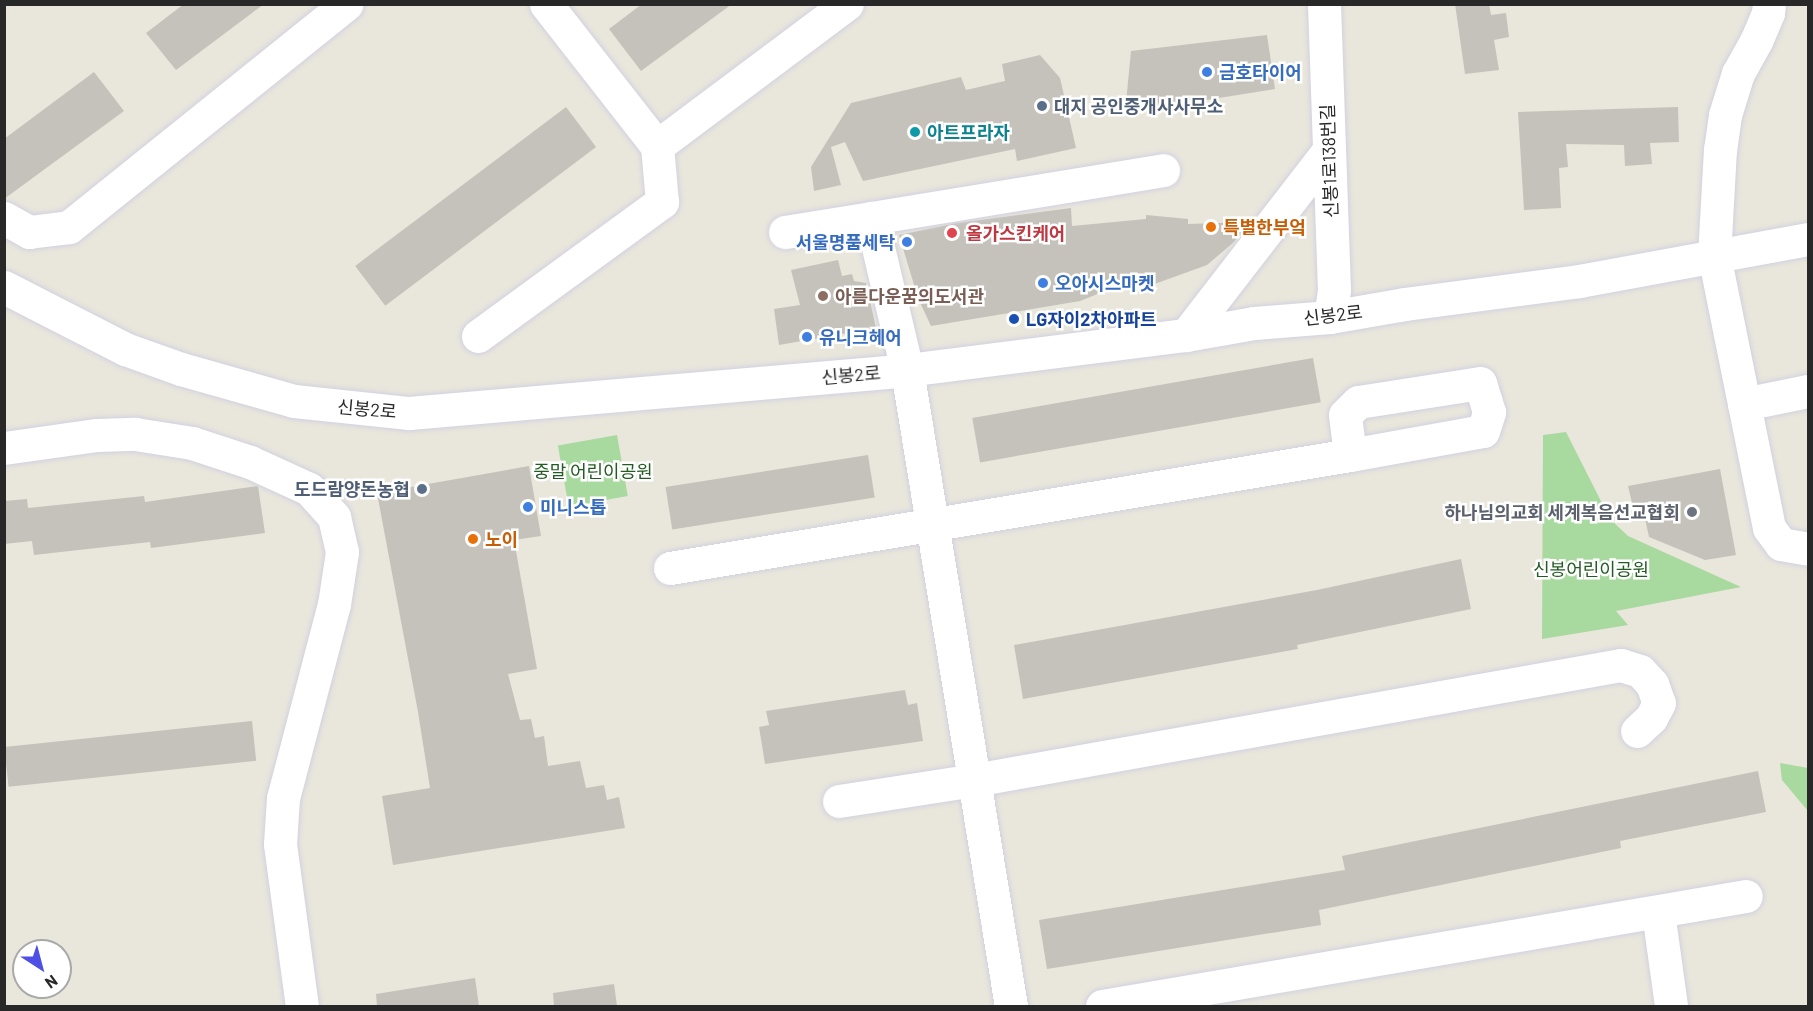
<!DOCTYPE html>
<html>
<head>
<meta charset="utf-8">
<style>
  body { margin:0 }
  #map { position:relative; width:1813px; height:1011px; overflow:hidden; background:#e9e6dc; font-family:Barlow,"Noto Sans KR",sans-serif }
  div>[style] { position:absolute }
  .green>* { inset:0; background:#a8d99e; transform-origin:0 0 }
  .building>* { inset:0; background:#c5c2bb; transform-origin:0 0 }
  .roads { filter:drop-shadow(0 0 2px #d1d1e0) drop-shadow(0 0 2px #d1d1e0) }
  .minor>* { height:33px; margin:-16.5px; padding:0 16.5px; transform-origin:16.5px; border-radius:16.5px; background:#fff }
  .dots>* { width:16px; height:16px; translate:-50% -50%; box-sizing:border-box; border:3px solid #fff; border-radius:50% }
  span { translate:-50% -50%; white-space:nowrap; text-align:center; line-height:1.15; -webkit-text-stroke:5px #fff; paint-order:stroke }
  .shop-label { font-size:18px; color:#366cbe; font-weight:700 }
  .left { translate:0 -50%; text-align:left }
  .right { translate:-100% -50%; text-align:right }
  .service-label { font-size:18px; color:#4e5e75; font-weight:700 }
  .culture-label { font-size:18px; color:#0d838f; font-weight:700 }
  .street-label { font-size:18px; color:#282828 }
  .food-label { font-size:18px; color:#c56008; font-weight:700 }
  .health-label { font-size:18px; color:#be3a42; font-weight:700 }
  .education-label { font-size:18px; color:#785e54; font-weight:700 }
  .transit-label { font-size:18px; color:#164399; font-weight:700 }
  .park-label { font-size:18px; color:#235c22 }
  .worship-label { font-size:18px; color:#5b616d; font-weight:700 }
  .frame { position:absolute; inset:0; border:6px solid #282828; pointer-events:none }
  .north { position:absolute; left:12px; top:939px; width:60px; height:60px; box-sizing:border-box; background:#fff; border:2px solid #a9a9a9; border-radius:50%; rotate:144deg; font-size:16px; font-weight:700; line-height:24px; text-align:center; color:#282828 }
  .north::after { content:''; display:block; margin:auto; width:21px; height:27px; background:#4e4fe4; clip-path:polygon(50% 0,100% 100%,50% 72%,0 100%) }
</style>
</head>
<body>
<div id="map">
  <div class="green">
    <div style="clip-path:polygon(1566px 432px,1610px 519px,1628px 536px,1741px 587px,1616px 611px,1628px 625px,1542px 639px,1543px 435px)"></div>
    <div style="left:617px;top:435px;width:62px;height:60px;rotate:80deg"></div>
    <div style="clip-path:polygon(1780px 763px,1808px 768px,1808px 811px,1782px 780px)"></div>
  </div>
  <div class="building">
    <div style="clip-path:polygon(184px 4px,264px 4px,176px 70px,146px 33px)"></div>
    <div style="clip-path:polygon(642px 4px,732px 4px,641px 71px,609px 29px)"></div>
    <div style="clip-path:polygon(1455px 4px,1489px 4px,1491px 15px,1506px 13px,1509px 37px,1494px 40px,1499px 70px,1465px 74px)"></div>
    <div style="clip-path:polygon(1267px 35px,1275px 89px,1125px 113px,1131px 51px)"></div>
    <div style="clip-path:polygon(1040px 55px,1060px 78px,1076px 148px,1017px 161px,1015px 149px,863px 181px,845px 142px,831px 147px,841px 185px,814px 191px,811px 167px,851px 103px,961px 77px,966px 90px,1005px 81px,1002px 64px)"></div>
    <div style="clip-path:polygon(94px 72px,124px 111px,4px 199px,4px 139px)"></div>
    <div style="left:566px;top:107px;width:50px;height:264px;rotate:53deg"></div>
    <div style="clip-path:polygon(1678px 107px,1679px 142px,1650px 143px,1652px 164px,1625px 166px,1624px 145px,1566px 144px,1568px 167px,1559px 168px,1561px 208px,1524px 210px,1518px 112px)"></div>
    <div style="clip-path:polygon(1071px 208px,1072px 226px,1146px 219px,1146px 215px,1188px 219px,1188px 224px,1249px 222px,1234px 242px,1207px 265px,1149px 286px,1148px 274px,1080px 301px,931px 326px,918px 298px,899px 235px,957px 223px)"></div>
    <div style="clip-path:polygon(838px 260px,842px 276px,852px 274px,854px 281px,866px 283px,876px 328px,779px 345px,774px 309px,800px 305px,791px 270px)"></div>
    <div style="left:1313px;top:358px;width:45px;height:346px;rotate:80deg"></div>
    <div style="left:868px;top:455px;width:43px;height:205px;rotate:81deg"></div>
    <div style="clip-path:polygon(529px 466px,541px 536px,514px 540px,537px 669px,508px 674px,520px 720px,531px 719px,535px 738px,544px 736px,548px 766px,580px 761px,586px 788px,604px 785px,607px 800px,619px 797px,625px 828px,393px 865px,382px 796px,430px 788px,418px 712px,377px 493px)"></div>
    <div style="clip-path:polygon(1720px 469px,1736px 555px,1705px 560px,1649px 537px,1643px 510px,1632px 503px,1628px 486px)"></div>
    <div style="clip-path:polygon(258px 486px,265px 533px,151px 548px,150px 542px,34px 555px,32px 541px,4px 544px,4px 501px,27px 499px,28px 508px,144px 496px,145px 502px)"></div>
    <div style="clip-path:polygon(1461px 559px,1471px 609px,1297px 645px,1298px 649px,1023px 699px,1014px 645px,1317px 590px)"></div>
    <div style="clip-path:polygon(905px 690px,908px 705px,917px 703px,923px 741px,765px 764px,759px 727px,769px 725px,766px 711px)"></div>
    <div style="left:252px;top:721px;width:40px;height:249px;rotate:84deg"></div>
    <div style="clip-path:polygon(1758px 771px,1766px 812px,1620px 841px,1621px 848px,1319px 910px,1321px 925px,1047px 969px,1039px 920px,1345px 870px,1342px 856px)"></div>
    <div style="clip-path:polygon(475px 978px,479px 1006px,377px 1006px,376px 994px)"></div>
    <div style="clip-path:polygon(614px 984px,617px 1006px,554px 1006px,553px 993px)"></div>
  </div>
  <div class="roads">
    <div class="minor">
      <div style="left:546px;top:4px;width:180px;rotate:52deg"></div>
      <div style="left:1324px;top:4px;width:286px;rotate:88deg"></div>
      <div style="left:1334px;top:290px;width:27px;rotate:98deg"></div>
      <div style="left:1769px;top:4px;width:9px;rotate:96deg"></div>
      <div style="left:1768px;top:13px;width:30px;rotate:113deg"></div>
      <div style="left:1756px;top:41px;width:37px;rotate:119deg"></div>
      <div style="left:1738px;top:73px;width:44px;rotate:107.2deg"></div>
      <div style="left:1725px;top:115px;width:34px;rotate:98deg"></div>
      <div style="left:1720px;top:149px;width:106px;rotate:93.2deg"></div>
      <div style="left:1714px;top:255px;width:278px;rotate:78.6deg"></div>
      <div style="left:1769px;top:528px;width:20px;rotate:53deg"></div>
      <div style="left:1781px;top:544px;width:27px;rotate:10deg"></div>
      <div style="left:4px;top:218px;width:29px;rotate:29deg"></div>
      <div style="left:29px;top:232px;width:40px;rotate:-7.1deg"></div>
      <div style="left:69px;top:227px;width:356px;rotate:-38.8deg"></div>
      <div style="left:785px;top:232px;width:87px;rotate:-9.2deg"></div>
      <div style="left:4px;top:287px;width:136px;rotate:27.1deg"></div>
      <div style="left:125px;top:349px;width:59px;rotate:19.7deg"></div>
      <div style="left:181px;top:369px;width:117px;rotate:15.8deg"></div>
      <div style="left:294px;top:401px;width:116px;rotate:6deg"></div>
      <div style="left:409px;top:413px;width:500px;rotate:-4.9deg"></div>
      <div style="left:907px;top:370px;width:281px;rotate:-7.2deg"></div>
      <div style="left:1186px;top:335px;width:69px;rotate:-10deg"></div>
      <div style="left:1254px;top:323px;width:76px;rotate:-4.5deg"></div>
      <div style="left:1330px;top:317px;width:76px;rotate:-9.8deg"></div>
      <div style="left:1405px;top:304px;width:176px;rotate:-7.5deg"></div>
      <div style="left:1579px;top:281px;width:233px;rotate:-10.4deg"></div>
      <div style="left:1186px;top:335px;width:232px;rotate:-52.3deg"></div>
      <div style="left:478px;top:336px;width:228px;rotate:-36.1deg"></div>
      <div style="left:662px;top:202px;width:56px;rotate:-95.1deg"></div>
      <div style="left:657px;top:146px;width:237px;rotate:-36.8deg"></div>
      <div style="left:1744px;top:404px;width:65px;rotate:-11.5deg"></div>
      <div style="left:4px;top:448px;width:94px;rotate:-8deg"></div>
      <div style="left:97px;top:435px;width:38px;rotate:-2deg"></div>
      <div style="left:135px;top:434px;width:58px;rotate:9deg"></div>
      <div style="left:192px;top:443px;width:61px;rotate:18.1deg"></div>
      <div style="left:250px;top:462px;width:65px;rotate:24.6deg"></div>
      <div style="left:309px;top:489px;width:38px;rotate:48deg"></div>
      <div style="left:334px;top:517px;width:36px;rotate:77deg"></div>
      <div style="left:342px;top:552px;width:53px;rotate:98.7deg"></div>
      <div style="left:334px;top:604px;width:201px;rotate:104.7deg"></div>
      <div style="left:283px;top:798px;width:46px;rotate:93.7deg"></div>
      <div style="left:280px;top:844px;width:163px;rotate:82.3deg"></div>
      <div style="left:670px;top:568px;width:689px;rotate:-9.43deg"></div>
      <div style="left:1350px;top:455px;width:135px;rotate:-10.2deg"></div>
      <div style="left:1483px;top:431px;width:20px;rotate:-72deg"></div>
      <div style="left:1489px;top:412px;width:30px;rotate:-107deg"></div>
      <div style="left:1480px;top:383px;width:123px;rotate:171.1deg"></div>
      <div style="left:1358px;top:402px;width:18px;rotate:135deg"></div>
      <div style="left:1345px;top:415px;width:40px;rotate:82.9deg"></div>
      <div style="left:839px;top:801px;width:137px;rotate:-8.8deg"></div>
      <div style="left:974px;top:780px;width:657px;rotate:-10.08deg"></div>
      <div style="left:1621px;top:665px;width:20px;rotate:18deg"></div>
      <div style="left:1640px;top:671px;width:18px;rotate:47deg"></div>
      <div style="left:1652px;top:684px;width:20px;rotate:70deg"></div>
      <div style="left:1659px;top:703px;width:17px;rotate:118deg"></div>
      <div style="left:1651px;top:718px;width:19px;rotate:137deg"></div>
      <div style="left:1658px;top:912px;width:95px;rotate:82.1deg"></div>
      <div style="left:1011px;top:1006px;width:644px;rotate:-99.29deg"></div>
      <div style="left:907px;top:370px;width:156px;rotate:-103.3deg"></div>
      <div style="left:871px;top:218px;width:296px;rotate:-9.3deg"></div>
      <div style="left:1102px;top:1006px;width:653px;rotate:-9.69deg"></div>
    </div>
  </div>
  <div class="dots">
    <div style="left:1207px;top:72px;background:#3f7fe0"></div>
    <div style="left:1042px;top:106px;background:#5c6f8a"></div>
    <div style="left:915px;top:132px;background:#0f9aa8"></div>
    <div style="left:1211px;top:227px;background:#e8710a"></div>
    <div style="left:952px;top:233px;background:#e0444e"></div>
    <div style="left:907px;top:242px;background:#3f7fe0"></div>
    <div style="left:1043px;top:283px;background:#3f7fe0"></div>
    <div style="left:823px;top:296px;background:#8d6e63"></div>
    <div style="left:1014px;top:319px;background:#1a4fb4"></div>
    <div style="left:807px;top:337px;background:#3f7fe0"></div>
    <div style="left:422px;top:489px;background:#5c6f8a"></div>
    <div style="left:528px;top:507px;background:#3f7fe0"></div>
    <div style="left:1692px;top:512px;background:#6b7280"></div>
    <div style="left:473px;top:539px;background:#e8710a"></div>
  </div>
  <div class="shop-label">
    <span class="left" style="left:1219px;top:72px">금호타이어</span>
    <span class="right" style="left:895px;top:242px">서울명품세탁</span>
    <span class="left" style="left:1055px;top:283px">오아시스마켓</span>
    <span class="left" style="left:819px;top:337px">유니크헤어</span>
    <span class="left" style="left:540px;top:507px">미니스톱</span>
  </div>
  <div class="service-label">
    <span class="left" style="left:1054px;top:106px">대지 공인중개사사무소</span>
    <span class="right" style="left:410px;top:489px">도드람양돈농협</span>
  </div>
  <div class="culture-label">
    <span class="left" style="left:927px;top:132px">아트프라자</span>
  </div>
  <div class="street-label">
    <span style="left:1329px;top:161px;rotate:-92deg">신봉1로138번길</span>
    <span style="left:1333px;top:315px;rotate:-7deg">신봉2로</span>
    <span style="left:851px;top:375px;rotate:-5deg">신봉2로</span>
    <span style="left:367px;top:409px;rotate:5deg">신봉2로</span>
  </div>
  <div class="food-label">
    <span class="left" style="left:1223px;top:227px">특별한부엌</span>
    <span class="left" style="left:485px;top:539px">노이</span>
  </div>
  <div class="health-label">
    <span class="left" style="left:966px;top:233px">올가스킨케어</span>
  </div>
  <div class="education-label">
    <span class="left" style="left:835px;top:296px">아름다운꿈의도서관</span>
  </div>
  <div class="transit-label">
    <span class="left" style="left:1026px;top:319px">LG자이2차아파트</span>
  </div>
  <div class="park-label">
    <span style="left:593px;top:471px">중말 어린이공원</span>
    <span style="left:1591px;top:569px">신봉어린이공원</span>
  </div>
  <div class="worship-label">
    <span class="right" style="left:1680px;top:512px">하나님의교회 세계복음선교협회</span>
  </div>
  <div class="frame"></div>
  <div class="north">N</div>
</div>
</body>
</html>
